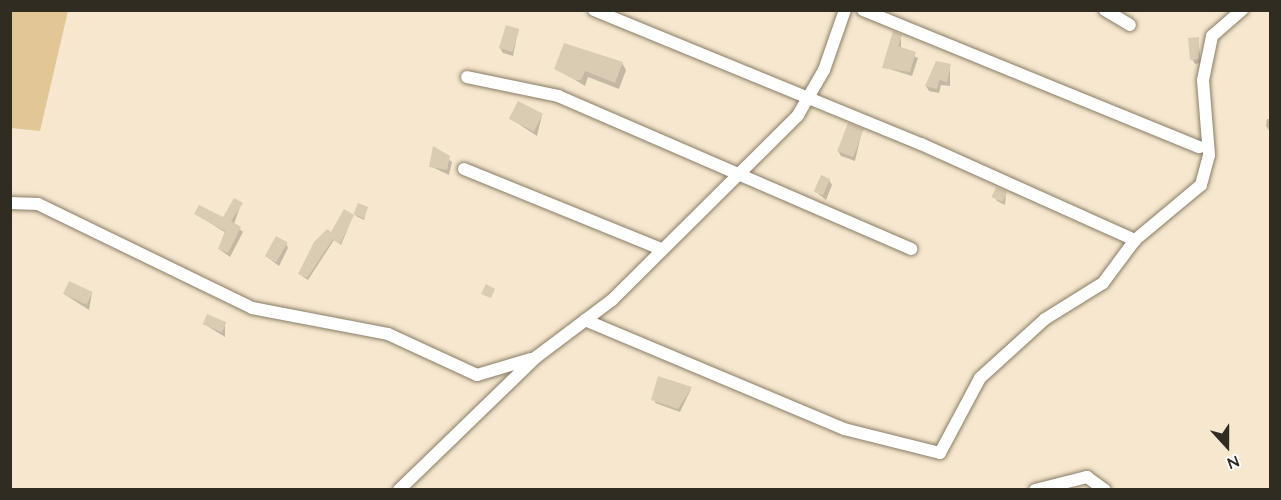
<!DOCTYPE html>
<html>
<head>
<meta charset="utf-8">
<style>
  body { margin:0 }
  #map { position:relative; width:1281px; height:500px; overflow:hidden; background:#f6e7ce; font-family:Quicksand,sans-serif }
  div>[style] { position:absolute }
  .green>* { inset:0; background:#e2c696 }
  .shadow>* { inset:0; background:#0003 }
  .building>* { inset:0; background:#daccb3; transform-origin:0 0 }
  .roads { filter:drop-shadow(0 0 2px #897c65) drop-shadow(0 0 2px #897c65) }
  .street>* { height:12px; margin:-6px; padding:0 6px; transform-origin:6px; border-radius:6px; background:#fff }
  span { translate:-50% -50%; white-space:nowrap; text-align:center; line-height:1.15; -webkit-text-stroke:4.5px #fff; paint-order:stroke }
  .frame { position:absolute; inset:0; border:12px solid #312c22; pointer-events:none }
  .north { position:absolute; left:1197px; top:416px; width:60px; height:60px; -webkit-text-stroke:4px #fff; paint-order:stroke; rotate:159deg; font-size:16px; font-weight:700; line-height:24px; text-align:center; color:#312c22 }
  .north::after { content:''; display:block; margin:auto; width:21px; height:27px; background:#312c22; clip-path:polygon(50% 0,100% 100%,50% 72%,0 100%) }
</style>
</head>
<body>
<div id="map">
  <div class="green">
    <div style="clip-path:polygon(11px 10px,68px 11px,40px 131px,11px 128px)"></div>
  </div>
  <div class="shadow">
    <div style="clip-path:polygon(518px 31px,513px 56px,503px 53px,500px 48px)"></div>
    <div style="clip-path:polygon(901px 36px,901px 49px,918px 58px,912px 76px,883px 67px)"></div>
    <div style="clip-path:polygon(1198px 39px,1201px 63px,1195px 64px,1192px 59px)"></div>
    <div style="clip-path:polygon(622px 63px,626px 70px,619px 89px,588px 77px,585px 86px,556px 68px)"></div>
    <div style="clip-path:polygon(950px 66px,950px 86px,941px 85px,939px 93px,929px 91px,926px 86px)"></div>
    <div style="clip-path:polygon(542px 115px,537px 136px,511px 119px)"></div>
    <div style="clip-path:polygon(1267px 119px,1270px 119px,1270px 132px,1266px 126px)"></div>
    <div style="clip-path:polygon(862px 131px,855px 161px,841px 156px,838px 151px)"></div>
    <div style="clip-path:polygon(434px 147px,452px 162px,449px 175px,430px 166px)"></div>
    <div style="clip-path:polygon(829px 180px,832px 185px,826px 200px,816px 192px)"></div>
    <div style="clip-path:polygon(1006px 193px,1005px 205px,997px 201px,994px 196px)"></div>
    <div style="clip-path:polygon(241px 204px,234px 224px,243px 232px,230px 257px,219px 249px,226px 233px,196px 214px,223px 219px)"></div>
    <div style="clip-path:polygon(367px 208px,364px 220px,356px 216px,355px 214px)"></div>
    <div style="clip-path:polygon(353px 216px,341px 245px,334px 240px,308px 280px,302px 276px,331px 234px)"></div>
    <div style="clip-path:polygon(286px 243px,288px 248px,279px 266px,267px 257px)"></div>
    <div style="clip-path:polygon(92px 293px,89px 310px,64px 294px)"></div>
    <div style="clip-path:polygon(225px 323px,225px 337px,204px 324px)"></div>
    <div style="clip-path:polygon(659px 378px,691px 389px,680px 412px,655px 403px)"></div>
  </div>
  <div class="building">
    <div style="left:506px;top:25px;width:14px;height:24px;rotate:17deg"></div>
    <div style="clip-path:polygon(893px 31px,902px 35px,898px 46px,916px 52px,910px 72px,882px 68px)"></div>
    <div style="clip-path:polygon(1199px 37px,1199px 59px,1190px 60px,1188px 38px)"></div>
    <div style="clip-path:polygon(564px 43px,623px 62px,615px 83px,585px 71px,581px 80px,575px 80px,554px 69px)"></div>
    <div style="clip-path:polygon(936px 61px,951px 64px,947px 82px,939px 80px,937px 89px,925px 86px)"></div>
    <div style="left:518px;top:101px;width:28px;height:20px;rotate:27deg"></div>
    <div style="left:848px;top:123px;width:17px;height:30px;rotate:21deg"></div>
    <div style="clip-path:polygon(433px 146px,450px 156px,447px 170px,429px 167px)"></div>
    <div style="left:821px;top:175px;width:10px;height:18px;rotate:24deg"></div>
    <div style="left:996px;top:187px;width:12px;height:11px;rotate:24deg"></div>
    <div style="clip-path:polygon(234px 198px,243px 203px,231px 221px,241px 227px,228px 253px,218px 249px,225px 231px,194px 214px,199px 205px,223px 217px)"></div>
    <div style="left:358px;top:203px;width:11px;height:12px;rotate:22deg"></div>
    <div style="clip-path:polygon(344px 209px,354px 215px,340px 244px,333px 239px,307px 278px,298px 274px,314px 242px,327px 229px,331px 232px)"></div>
    <div style="left:276px;top:236px;width:13px;height:23px;rotate:29deg"></div>
    <div style="left:69px;top:281px;width:26px;height:14px;rotate:25deg"></div>
    <div style="clip-path:polygon(486px 284px,495px 289px,491px 298px,481px 294px)"></div>
    <div style="left:207px;top:314px;width:21px;height:11px;rotate:23deg"></div>
    <div style="clip-path:polygon(658px 376px,692px 387px,678px 409px,651px 400px)"></div>
  </div>
  <div class="roads">
    <div class="street">
      <div style="left:594px;top:10px;width:353px;rotate:22.3deg"></div>
      <div style="left:921px;top:144px;width:235px;rotate:24.2deg"></div>
      <div style="left:863px;top:10px;width:363px;rotate:22.2deg"></div>
      <div style="left:1105px;top:10px;width:29px;rotate:31deg"></div>
      <div style="left:467px;top:77px;width:93px;rotate:11.8deg"></div>
      <div style="left:558px;top:96px;width:385px;rotate:23.4deg"></div>
      <div style="left:464px;top:169px;width:213px;rotate:22.1deg"></div>
      <div style="left:10px;top:203px;width:28px;rotate:2deg"></div>
      <div style="left:38px;top:204px;width:238px;rotate:25.9deg"></div>
      <div style="left:252px;top:308px;width:138px;rotate:10.8deg"></div>
      <div style="left:388px;top:334px;width:98px;rotate:24.7deg"></div>
      <div style="left:477px;top:375px;width:56px;rotate:-16.5deg"></div>
      <div style="left:585px;top:320px;width:281px;rotate:22.8deg"></div>
      <div style="left:844px;top:429px;width:99px;rotate:14deg"></div>
      <div style="left:940px;top:453px;width:85px;rotate:-61.9deg"></div>
      <div style="left:980px;top:378px;width:88px;rotate:-42.2deg"></div>
      <div style="left:1045px;top:319px;width:68px;rotate:-31.8deg"></div>
      <div style="left:1103px;top:283px;width:54px;rotate:-53.3deg"></div>
      <div style="left:1135px;top:240px;width:86px;rotate:-39.8deg"></div>
      <div style="left:1201px;top:185px;width:31px;rotate:-75deg"></div>
      <div style="left:1209px;top:155px;width:75px;rotate:-94.6deg"></div>
      <div style="left:1203px;top:80px;width:45px;rotate:-78.4deg"></div>
      <div style="left:1212px;top:36px;width:40px;rotate:-41deg"></div>
      <div style="left:399px;top:490px;width:190px;rotate:-44.1deg"></div>
      <div style="left:535px;top:358px;width:96px;rotate:-37deg"></div>
      <div style="left:612px;top:300px;width:262px;rotate:-44.8deg"></div>
      <div style="left:798px;top:115px;width:52px;rotate:-60deg"></div>
      <div style="left:824px;top:70px;width:64px;rotate:-70.7deg"></div>
      <div style="left:1035px;top:490px;width:54px;rotate:-14deg"></div>
      <div style="left:1087px;top:477px;width:22px;rotate:36deg"></div>
    </div>
  </div>
  <div class="frame"></div>
  <div class="north">N</div>
</div>
</body>
</html>
